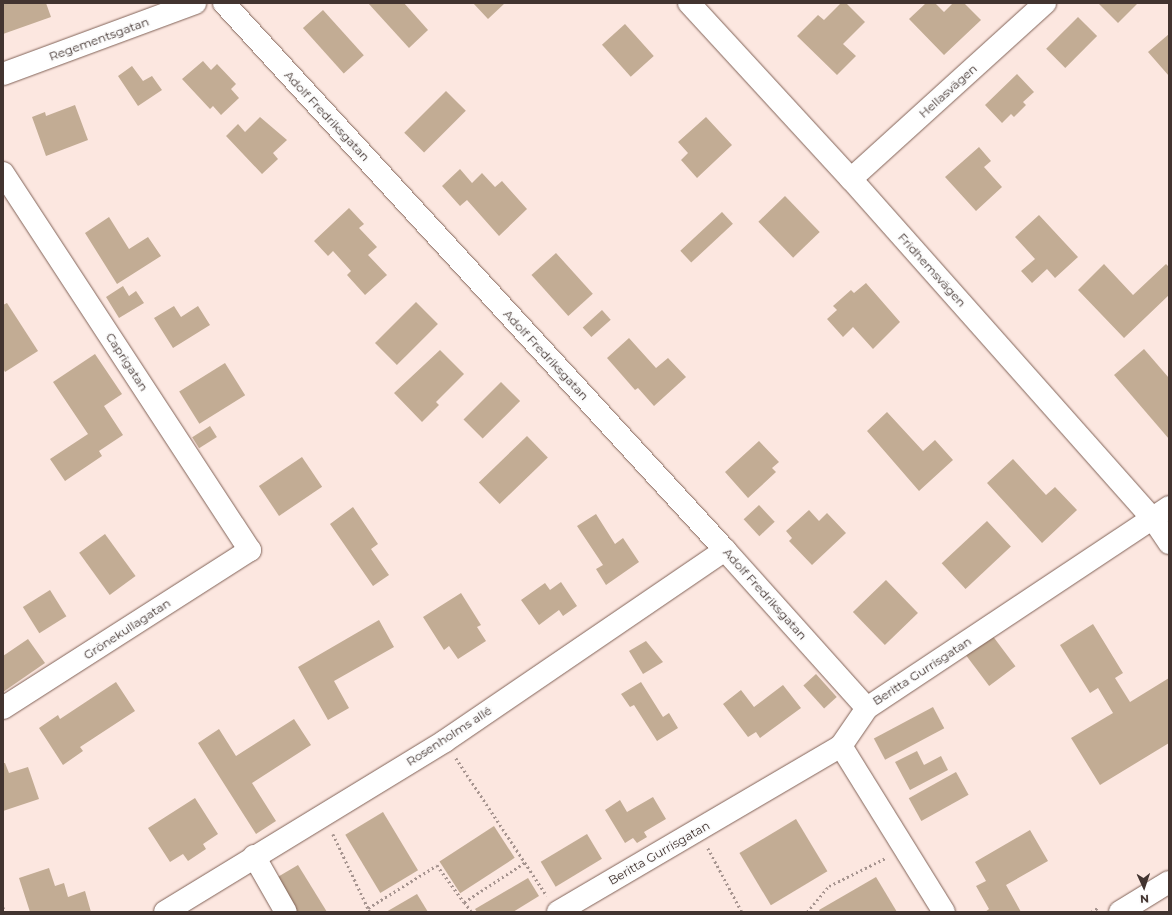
<!DOCTYPE html>
<html>
<head>
<meta charset="utf-8">
<style>
  body { margin:0 }
  #map { position:relative; width:1172px; height:915px; overflow:hidden; background:#fce7e0; font-family:Montserrat,sans-serif }
  div>[style] { position:absolute }
  .building>* { inset:0; background:#c2ac94; transform-origin:0 0 }
  .path>* { height:2.5px; margin-top:-1.25px; transform-origin:0; background:repeating-linear-gradient(90deg,#a6948f 0 2px,transparent 0 5px) }
  .roads { filter:drop-shadow(0 0 1px #816358) drop-shadow(0 0 1px #816358) }
  .minor>* { height:22px; margin:-11px; padding:0 11px; transform-origin:11px; border-radius:11px; background:#fff }
  .major>* { height:22px; margin:-11px; padding:0 11px; transform-origin:11px; border-radius:11px; background:#fff }
  span { translate:-50% -50%; white-space:nowrap; text-align:center; line-height:1.15; -webkit-text-stroke:3px #fafafa; paint-order:stroke }
  .street-label { font-size:12px; color:#423430 }
  .frame { position:absolute; inset:0; border:4px solid #423430; pointer-events:none }
  .north { position:absolute; left:1124px; top:867px; width:40px; height:40px; -webkit-text-stroke:3px #fafafa; paint-order:stroke; rotate:177deg; font-size:11px; font-weight:700; line-height:16px; text-align:center; color:#423430 }
  .north::after { content:''; display:block; margin:auto; width:14px; height:18px; background:#423430; clip-path:polygon(50% 0,100% 100%,50% 72%,0 100%) }
</style>
</head>
<body>
<div id="map">
  <div class="building">
    <div style="clip-path:polygon(3px 3px,46px 3px,51px 17px,3px 34px)"></div>
    <div style="clip-path:polygon(368px 3px,404px 3px,428px 30px,409px 48px)"></div>
    <div style="clip-path:polygon(473px 3px,505px 3px,488px 19px)"></div>
    <div style="clip-path:polygon(841px 3px,846px 3px,865px 22px,843px 44px,856px 56px,837px 75px,797px 36px,818px 15px,824px 20px)"></div>
    <div style="clip-path:polygon(926px 3px,935px 3px,944px 12px,953px 3px,964px 3px,981px 20px,944px 55px,909px 19px)"></div>
    <div style="clip-path:polygon(1098px 3px,1138px 3px,1118px 23px)"></div>
    <div style="left:323px;top:10px;width:61px;height:27px;rotate:48deg"></div>
    <div style="left:1078px;top:17px;width:27px;height:45px;rotate:45deg"></div>
    <div style="left:625px;top:24px;width:43px;height:31px;rotate:48deg"></div>
    <div style="clip-path:polygon(1169px 34px,1169px 76px,1148px 52px)"></div>
    <div style="clip-path:polygon(203px 61px,211px 70px,217px 64px,236px 84px,231px 89px,239px 98px,221px 115px,213px 106px,210px 109px,182px 79px)"></div>
    <div style="clip-path:polygon(132px 66px,143px 81px,152px 76px,162px 90px,138px 106px,118px 76px)"></div>
    <div style="clip-path:polygon(1017px 74px,1034px 92px,1023px 102px,1026px 105px,1014px 117px,1011px 114px,1002px 123px,985px 105px)"></div>
    <div style="left:446px;top:91px;width:28px;height:59px;rotate:45deg"></div>
    <div style="clip-path:polygon(75px 105px,88px 140px,46px 156px,32px 117px,45px 112px,46px 116px)"></div>
    <div style="clip-path:polygon(260px 117px,287px 140px,273px 153px,278px 159px,262px 174px,226px 136px,238px 124px,245px 132px)"></div>
    <div style="clip-path:polygon(706px 117px,732px 145px,697px 178px,681px 160px,688px 153px,678px 142px)"></div>
    <div style="clip-path:polygon(979px 147px,991px 161px,984px 167px,1002px 187px,976px 211px,945px 177px)"></div>
    <div style="clip-path:polygon(460px 169px,472px 183px,482px 173px,495px 187px,502px 181px,527px 209px,499px 236px,467px 200px,460px 206px,442px 186px)"></div>
    <div style="left:785px;top:196px;width:50px;height:37px;rotate:46deg"></div>
    <div style="clip-path:polygon(349px 208px,364px 224px,359px 228px,377px 247px,368px 255px,387px 275px,365px 295px,347px 275px,351px 271px,333px 251px,328px 256px,314px 241px)"></div>
    <div style="left:722px;top:212px;width:16px;height:57px;rotate:47deg"></div>
    <div style="clip-path:polygon(1039px 215px,1078px 257px,1055px 278px,1047px 269px,1032px 283px,1021px 271px,1035px 259px,1015px 237px)"></div>
    <div style="clip-path:polygon(109px 217px,129px 249px,148px 237px,161px 256px,117px 284px,85px 233px)"></div>
    <div style="left:556px;top:253px;width:55px;height:33px;rotate:48deg"></div>
    <div style="clip-path:polygon(1104px 264px,1133px 295px,1166px 264px,1169px 267px,1169px 295px,1124px 338px,1078px 290px)"></div>
    <div style="clip-path:polygon(866px 283px,900px 322px,873px 349px,853px 327px,843px 337px,827px 319px,837px 310px,833px 306px,851px 290px,854px 293px)"></div>
    <div style="clip-path:polygon(123px 286px,129px 296px,136px 291px,144px 303px,119px 318px,106px 297px)"></div>
    <div style="left:416px;top:302px;width:31px;height:58px;rotate:45deg"></div>
    <div style="clip-path:polygon(7px 303px,38px 351px,5px 372px,3px 368px,3px 305px)"></div>
    <div style="clip-path:polygon(174px 306px,181px 317px,198px 306px,210px 325px,173px 348px,154px 318px)"></div>
    <div style="left:602px;top:310px;width:13px;height:26px;rotate:48deg"></div>
    <div style="clip-path:polygon(629px 338px,656px 368px,668px 358px,686px 377px,654px 406px,638px 388px,635px 390px,607px 358px)"></div>
    <div style="clip-path:polygon(1144px 349px,1169px 378px,1169px 439px,1114px 375px)"></div>
    <div style="clip-path:polygon(440px 350px,464px 374px,436px 402px,439px 405px,422px 422px,394px 393px)"></div>
    <div style="clip-path:polygon(95px 354px,122px 394px,104px 406px,123px 435px,99px 451px,102px 456px,65px 481px,50px 459px,88px 434px,53px 382px)"></div>
    <div style="left:225px;top:363px;width:38px;height:54px;rotate:58deg"></div>
    <div style="left:501px;top:382px;width:27px;height:53px;rotate:45deg"></div>
    <div style="clip-path:polygon(887px 412px,923px 451px,935px 440px,953px 460px,919px 491px,867px 431px)"></div>
    <div style="left:210px;top:426px;width:13px;height:21px;rotate:58deg"></div>
    <div style="left:527px;top:436px;width:30px;height:67px;rotate:46deg"></div>
    <div style="clip-path:polygon(759px 441px,779px 462px,772px 468px,776px 472px,748px 498px,725px 472px)"></div>
    <div style="left:302px;top:457px;width:36px;height:52px;rotate:56deg"></div>
    <div style="clip-path:polygon(1013px 459px,1046px 495px,1055px 487px,1077px 510px,1042px 543px,987px 483px)"></div>
    <div style="left:759px;top:505px;width:23px;height:21px;rotate:47deg"></div>
    <div style="clip-path:polygon(353px 507px,378px 544px,371px 549px,389px 575px,373px 586px,330px 524px)"></div>
    <div style="clip-path:polygon(809px 510px,819px 521px,827px 513px,846px 533px,812px 565px,789px 541px,792px 538px,786px 531px)"></div>
    <div style="clip-path:polygon(596px 514px,615px 544px,623px 538px,639px 562px,606px 585px,596px 569px,603px 565px,577px 526px)"></div>
    <div style="left:987px;top:521px;width:35px;height:62px;rotate:47deg"></div>
    <div style="left:105px;top:534px;width:52px;height:32px;rotate:54deg"></div>
    <div style="left:886px;top:580px;width:46px;height:46px;rotate:46deg"></div>
    <div style="clip-path:polygon(561px 582px,577px 606px,563px 616px,559px 610px,539px 625px,521px 600px,545px 583px,550px 590px)"></div>
    <div style="left:50px;top:590px;width:31px;height:32px;rotate:58deg"></div>
    <div style="clip-path:polygon(461px 593px,481px 625px,477px 627px,486px 641px,458px 659px,449px 646px,444px 650px,423px 617px)"></div>
    <div style="clip-path:polygon(379px 620px,394px 647px,334px 681px,349px 708px,328px 720px,298px 667px)"></div>
    <div style="clip-path:polygon(1093px 624px,1123px 673px,1115px 678px,1130px 702px,1169px 678px,1169px 743px,1100px 785px,1071px 738px,1113px 713px,1098px 688px,1090px 693px,1060px 645px)"></div>
    <div style="left:992px;top:635px;width:39px;height:33px;rotate:53deg"></div>
    <div style="clip-path:polygon(28px 639px,45px 663px,3px 692px,3px 656px)"></div>
    <div style="clip-path:polygon(646px 641px,663px 662px,643px 674px,629px 651px)"></div>
    <div style="left:816px;top:674px;width:31px;height:17px;rotate:48deg"></div>
    <div style="clip-path:polygon(116px 682px,135px 711px,80px 747px,83px 751px,63px 765px,39px 728px,58px 715px,60px 719px)"></div>
    <div style="clip-path:polygon(641px 682px,663px 717px,669px 713px,678px 728px,657px 741px,634px 705px,630px 707px,621px 694px)"></div>
    <div style="clip-path:polygon(783px 685px,801px 708px,760px 738px,756px 732px,748px 737px,723px 704px,741px 690px,754px 707px)"></div>
    <div style="left:933px;top:707px;width:24px;height:67px;rotate:62deg"></div>
    <div style="clip-path:polygon(294px 719px,311px 745px,252px 783px,276px 821px,256px 834px,198px 743px,219px 729px,236px 756px)"></div>
    <div style="clip-path:polygon(917px 751px,924px 765px,941px 756px,948px 770px,910px 790px,895px 762px)"></div>
    <div style="clip-path:polygon(3px 763px,5px 763px,9px 773px,28px 767px,39px 799px,3px 811px)"></div>
    <div style="left:956px;top:772px;width:26px;height:54px;rotate:61deg"></div>
    <div style="clip-path:polygon(653px 797px,666px 819px,644px 832px,647px 837px,637px 843px,633px 838px,625px 843px,605px 810px,620px 800px,627px 812px)"></div>
    <div style="clip-path:polygon(195px 798px,218px 834px,203px 844px,206px 849px,188px 861px,183px 854px,170px 862px,148px 828px)"></div>
    <div style="left:383px;top:812px;width:68px;height:44px;rotate:59deg"></div>
    <div style="left:796px;top:819px;width:61px;height:66px;rotate:59deg"></div>
    <div style="left:494px;top:826px;width:38px;height:65px;rotate:57deg"></div>
    <div style="clip-path:polygon(1030px 830px,1048px 861px,1006px 885px,1021px 912px,985px 912px,989px 909px,976px 886px,986px 881px,975px 862px)"></div>
    <div style="left:587px;top:834px;width:29px;height:54px;rotate:59deg"></div>
    <div style="clip-path:polygon(298px 865px,327px 912px,297px 912px,276px 878px)"></div>
    <div style="clip-path:polygon(49px 868px,55px 886px,64px 883px,68px 897px,85px 891px,91px 912px,30px 912px,19px 878px)"></div>
    <div style="clip-path:polygon(876px 877px,897px 912px,820px 912px,819px 910px)"></div>
    <div style="clip-path:polygon(528px 878px,539px 896px,513px 912px,477px 912px,475px 909px)"></div>
    <div style="clip-path:polygon(417px 894px,428px 912px,386px 912px)"></div>
  </div>
  <div class="path">
    <div style="left:456px;top:758px;width:165px;rotate:56.6deg"></div>
    <div style="left:333px;top:834px;width:82px;rotate:64.7deg"></div>
    <div style="left:708px;top:848px;width:72px;rotate:62deg"></div>
    <div style="left:3px;top:907px;width:5px;rotate:68deg"></div>
    <div style="left:369px;top:912px;width:4px;rotate:-104deg"></div>
    <div style="left:368px;top:908px;width:81px;rotate:-31.9deg"></div>
    <div style="left:437px;top:865px;width:46px;rotate:53.9deg"></div>
    <div style="left:471px;top:912px;width:12px;rotate:-125deg"></div>
    <div style="left:464px;top:902px;width:72px;rotate:-33deg"></div>
    <div style="left:807px;top:912px;width:34px;rotate:-50deg"></div>
    <div style="left:829px;top:886px;width:64px;rotate:-26.2deg"></div>
    <div style="left:1091px;top:912px;width:9px;rotate:-32deg"></div>
  </div>
  <div class="roads">
    <div class="minor">
      <div style="left:224px;top:3px;width:742px;rotate:47.51deg"></div>
      <div style="left:725px;top:550px;width:212px;rotate:48.1deg"></div>
      <div style="left:689px;top:3px;width:239px;rotate:47.4deg"></div>
      <div style="left:851px;top:179px;width:455px;rotate:48.4deg"></div>
      <div style="left:1153px;top:519px;width:29px;rotate:56deg"></div>
      <div style="left:3px;top:74px;width:205px;rotate:-20.3deg"></div>
      <div style="left:3px;top:173px;width:451px;rotate:56.8deg"></div>
      <div style="left:250px;top:550px;width:293px;rotate:147.4deg"></div>
      <div style="left:851px;top:179px;width:262px;rotate:-42.2deg"></div>
      <div style="left:841px;top:746px;width:195px;rotate:58.2deg"></div>
      <div style="left:254px;top:856px;width:64px;rotate:60.3deg"></div>
      <div style="left:165px;top:912px;width:328px;rotate:-31.4deg"></div>
      <div style="left:445px;top:741px;width:339px;rotate:-34.3deg"></div>
      <div style="left:558px;top:912px;width:328px;rotate:-30.4deg"></div>
      <div style="left:841px;top:746px;width:46px;rotate:-55.6deg"></div>
      <div style="left:867px;top:708px;width:363px;rotate:-33.6deg"></div>
    </div>
    <div class="major">
      <div style="left:1120px;top:912px;width:57px;rotate:-31.5deg"></div>
    </div>
  </div>
  <div class="street-label">
    <span style="left:99px;top:39px;rotate:-20deg">Regementsgatan</span>
    <span style="left:948px;top:91px;rotate:-42deg">Hellasvägen</span>
    <span style="left:327px;top:116px;rotate:47deg">Adolf Fredriksgatan</span>
    <span style="left:932px;top:270px;rotate:48deg">Fridhemsvägen</span>
    <span style="left:546px;top:355px;rotate:47deg">Adolf Fredriksgatan</span>
    <span style="left:127px;top:362px;rotate:57deg">Caprigatan</span>
    <span style="left:765px;top:594px;rotate:48deg">Adolf Fredriksgatan</span>
    <span style="left:127px;top:629px;rotate:-33deg">Grönekullagatan</span>
    <span style="left:922px;top:671px;rotate:-33deg">Beritta Gurrisgatan</span>
    <span style="left:449px;top:736px;rotate:-33deg">Rosenholms allé</span>
    <span style="left:659px;top:853px;rotate:-30deg">Beritta Gurrisgatan</span>
  </div>
  <div class="frame"></div>
  <div class="north">N</div>
</div>
</body>
</html>
